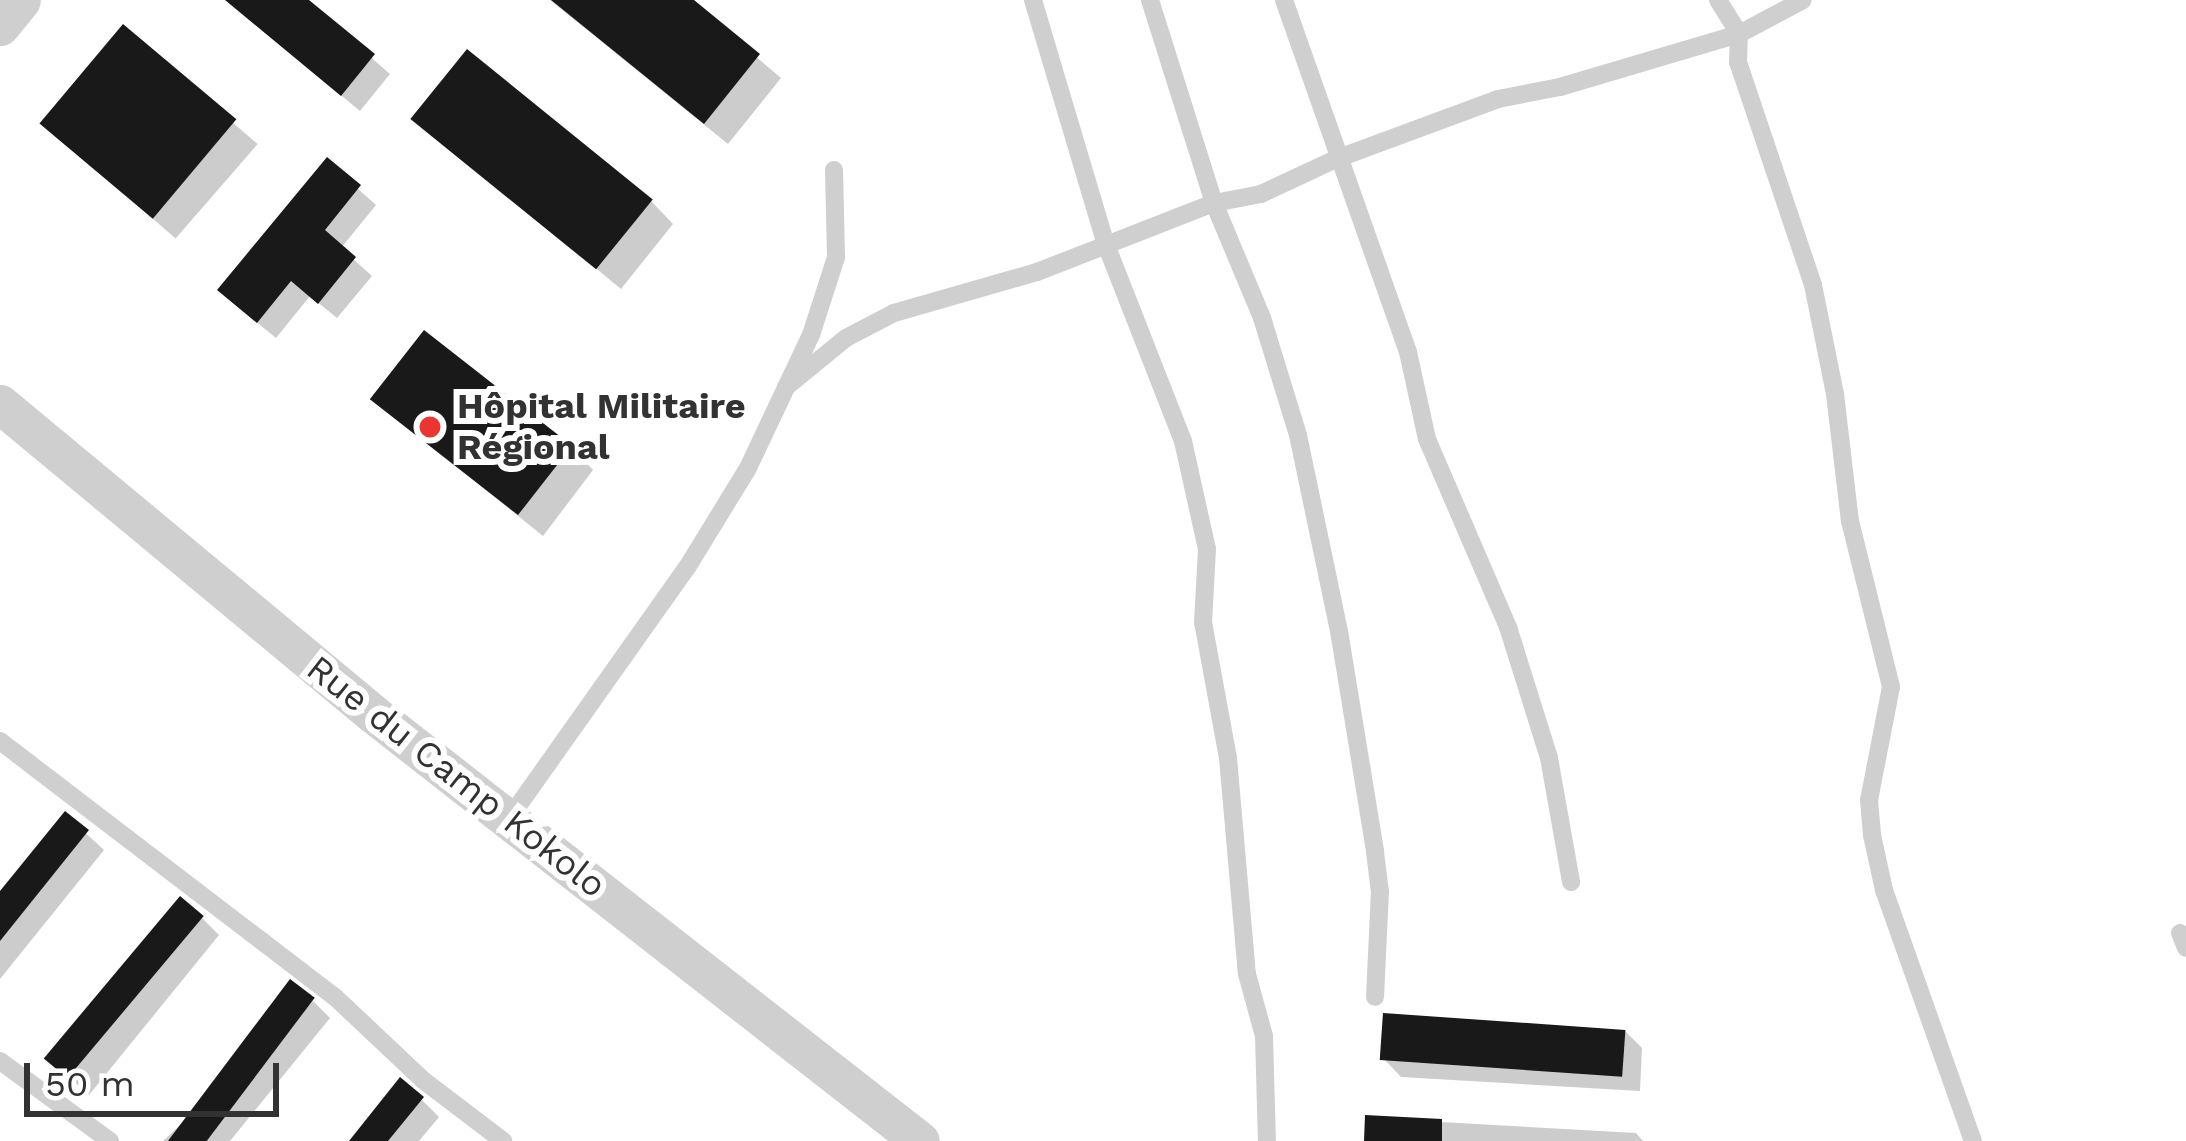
<!DOCTYPE html>
<html>
<head>
<meta charset="utf-8">
<style>
  body { margin:0 }
  #map { position:relative; width:2186px; height:1141px; overflow:hidden; background:#fff; font-family:"Work Sans",sans-serif }
  div>[style] { position:absolute }
  .shadow>* { inset:0; background:#0003; transform-origin:0 0 }
  .building>* { inset:0; background:#191919; transform-origin:0 0 }
  .lane>* { height:18px; margin:-9px; padding:0 9px; transform-origin:9px; border-radius:9px; background:#cfcfcf }
  .street>* { height:39px; margin:-19.5px; padding:0 19.5px; transform-origin:19.5px; border-radius:19.5px; background:#cfcfcf }
  .dots>* { width:33px; height:33px; translate:-50% -50%; box-sizing:border-box; border:6px solid #fff; border-radius:50% }
  span { translate:-50% -50%; white-space:nowrap; text-align:center; line-height:1.15; -webkit-text-stroke:12px #fff; paint-order:stroke }
  .poi-label { font-size:36px; color:#323232; font-weight:700 }
  .left { translate:0 -50%; text-align:left }
  .street-label { font-size:36px; color:#323232 }
  .scale { position:absolute; left:24px; top:1063px; width:255px; height:54px; box-sizing:border-box; border:6px solid #323232; border-top:0; padding-left:15px; font-size:36px; line-height:42px; white-space:nowrap; color:#323232; -webkit-text-stroke:9px #fff; paint-order:stroke }
</style>
</head>
<body>
<div id="map">
  <div class="shadow">
    <div style="clip-path:polygon(226px 0,305px 0,390px 74px,360px 111px)"></div>
    <div style="clip-path:polygon(550px 0,689px 0,781px 78px,728px 144px)"></div>
    <div style="left:124px;top:28px;width:177px;height:125px;rotate:41deg"></div>
    <div style="clip-path:polygon(415px 119px,651px 201px,673px 224px,621px 289px)"></div>
    <div style="clip-path:polygon(327px 161px,376px 205px,341px 248px,372px 276px,337px 318px,310px 296px,276px 338px,238px 307px)"></div>
    <div style="clip-path:polygon(374px 400px,571px 447px,593px 470px,543px 536px)"></div>
    <div style="clip-path:polygon(66px 815px,104px 850px,0 979px,0 896px)"></div>
    <div style="clip-path:polygon(202px 918px,219px 935px,89px 1095px,51px 1061px)"></div>
    <div style="clip-path:polygon(313px 1001px,330px 1018px,230px 1141px,163px 1141px)"></div>
    <div style="clip-path:polygon(1625px 1031px,1642px 1048px,1640px 1091px,1401px 1077px,1384px 1059px)"></div>
    <div style="clip-path:polygon(422px 1100px,439px 1117px,419px 1141px,353px 1141px)"></div>
    <div style="clip-path:polygon(1368px 1118px,1636px 1133px,1643px 1141px,1367px 1141px)"></div>
  </div>
  <div class="building">
    <div style="clip-path:polygon(225px 0,309px 0,375px 54px,341px 96px)"></div>
    <div style="clip-path:polygon(551px 0,694px 0,760px 54px,704px 124px)"></div>
    <div style="left:123px;top:24px;width:148px;height:130px;rotate:40deg"></div>
    <div style="left:467px;top:49px;width:239px;height:90px;rotate:39deg"></div>
    <div style="clip-path:polygon(327px 157px,361px 185px,325px 230px,356px 257px,318px 304px,291px 281px,257px 323px,217px 290px)"></div>
    <div style="left:424px;top:330px;width:188px;height:88px;rotate:38deg"></div>
    <div style="clip-path:polygon(65px 811px,89px 830px,0 941px,0 891px)"></div>
    <div style="left:180px;top:896px;width:31px;height:212px;rotate:40deg"></div>
    <div style="left:290px;top:979px;width:31px;height:208px;rotate:37deg"></div>
    <div style="left:1383px;top:1013px;width:243px;height:47px;rotate:4deg"></div>
    <div style="clip-path:polygon(400px 1077px,424px 1097px,388px 1141px,349px 1141px)"></div>
    <div style="clip-path:polygon(1365px 1115px,1442px 1119px,1442px 1141px,1364px 1141px)"></div>
  </div>
  <div class="lane">
    <div style="left:1033px;top:0;width:252px;rotate:73.4deg"></div>
    <div style="left:1105px;top:242px;width:214px;rotate:68.6deg"></div>
    <div style="left:1183px;top:441px;width:111px;rotate:77.5deg"></div>
    <div style="left:1207px;top:549px;width:73px;rotate:93.1deg"></div>
    <div style="left:1203px;top:622px;width:138px;rotate:79.6deg"></div>
    <div style="left:1228px;top:758px;width:217px;rotate:85deg"></div>
    <div style="left:1247px;top:974px;width:64px;rotate:74.7deg"></div>
    <div style="left:1264px;top:1036px;width:105px;rotate:88.4deg"></div>
    <div style="left:1150px;top:0;width:213px;rotate:72.5deg"></div>
    <div style="left:1214px;top:203px;width:125px;rotate:67.3deg"></div>
    <div style="left:1262px;top:318px;width:122px;rotate:72.9deg"></div>
    <div style="left:1298px;top:435px;width:200px;rotate:78.2deg"></div>
    <div style="left:1339px;top:631px;width:224px;rotate:80.7deg"></div>
    <div style="left:1375px;top:852px;width:39px;rotate:83deg"></div>
    <div style="left:1380px;top:891px;width:106px;rotate:92.7deg"></div>
    <div style="left:1284px;top:0;width:373px;rotate:70.6deg"></div>
    <div style="left:1408px;top:352px;width:89px;rotate:77.7deg"></div>
    <div style="left:1427px;top:439px;width:205px;rotate:66.7deg"></div>
    <div style="left:1508px;top:627px;width:137px;rotate:72.6deg"></div>
    <div style="left:1549px;top:758px;width:126px;rotate:79.9deg"></div>
    <div style="left:1718px;top:0;width:40px;rotate:58deg"></div>
    <div style="left:1739px;top:34px;width:28px;rotate:92deg"></div>
    <div style="left:1738px;top:62px;width:235px;rotate:71.4deg"></div>
    <div style="left:1813px;top:285px;width:111px;rotate:78.6deg"></div>
    <div style="left:1835px;top:394px;width:128px;rotate:83.3deg"></div>
    <div style="left:1850px;top:521px;width:171px;rotate:76.1deg"></div>
    <div style="left:1891px;top:687px;width:115px;rotate:101deg"></div>
    <div style="left:1869px;top:800px;width:35px;rotate:85deg"></div>
    <div style="left:1872px;top:835px;width:56px;rotate:77.7deg"></div>
    <div style="left:1884px;top:890px;width:266px;rotate:70.5deg"></div>
    <div style="left:786px;top:387px;width:77px;rotate:-39.2deg"></div>
    <div style="left:846px;top:338px;width:54px;rotate:-27.5deg"></div>
    <div style="left:894px;top:313px;width:149px;rotate:-16deg"></div>
    <div style="left:1037px;top:272px;width:190px;rotate:-21.3deg"></div>
    <div style="left:1214px;top:203px;width:48px;rotate:-10.8deg"></div>
    <div style="left:1261px;top:194px;width:83px;rotate:-25deg"></div>
    <div style="left:1336px;top:159px;width:173px;rotate:-20.3deg"></div>
    <div style="left:1498px;top:99px;width:63px;rotate:-11deg"></div>
    <div style="left:1560px;top:87px;width:187px;rotate:-16.5deg"></div>
    <div style="left:1739px;top:34px;width:72px;rotate:-28deg"></div>
    <div style="left:0;top:741px;width:422px;rotate:37.4deg"></div>
    <div style="left:335px;top:997px;width:121px;rotate:43.3deg"></div>
    <div style="left:423px;top:1080px;width:101px;rotate:37.3deg"></div>
    <div style="left:508px;top:820px;width:311px;rotate:-54.7deg"></div>
    <div style="left:688px;top:566px;width:115px;rotate:-58.5deg"></div>
    <div style="left:748px;top:468px;width:147px;rotate:-64.7deg"></div>
    <div style="left:811px;top:335px;width:82px;rotate:-72.2deg"></div>
    <div style="left:836px;top:257px;width:87px;rotate:-91.3deg"></div>
    <div style="left:2180px;top:933px;width:16px;rotate:68deg"></div>
    <div style="left:0;top:1061px;width:136px;rotate:36deg"></div>
  </div>
  <div class="street">
    <div style="left:0;top:26px;width:33px;rotate:-51deg"></div>
    <div style="left:0;top:404px;width:484px;rotate:39.7deg"></div>
    <div style="left:372px;top:713px;width:695px;rotate:37.99deg"></div>
  </div>
  <div class="dots">
    <div style="left:430px;top:427px;background:#ed3530"></div>
  </div>
  <div class="poi-label">
    <span class="left" style="left:457px;top:427px">Hôpital Militaire<br>Régional</span>
  </div>
  <div class="street-label">
    <span style="left:456px;top:777px;rotate:38deg">Rue du Camp Kokolo</span>
  </div>
  <div class="scale">50 m</div>
</div>
</body>
</html>
